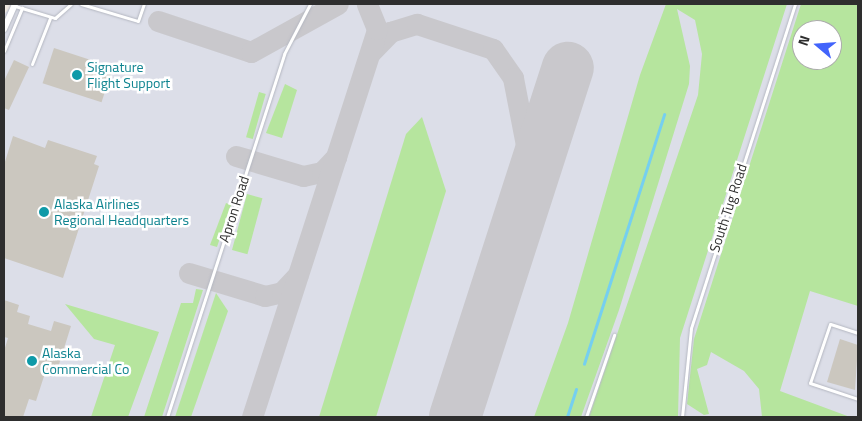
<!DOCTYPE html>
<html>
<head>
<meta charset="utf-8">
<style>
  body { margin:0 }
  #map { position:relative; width:862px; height:421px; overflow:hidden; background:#efe9e1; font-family:"Titillium Web",sans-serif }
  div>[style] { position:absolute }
  .airport>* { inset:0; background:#dcdee8 }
  .green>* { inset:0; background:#b6e59e; transform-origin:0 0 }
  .stream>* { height:2.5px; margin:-1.25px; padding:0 1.25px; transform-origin:1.25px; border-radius:1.25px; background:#75cff0 }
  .taxiway>* { height:21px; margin:-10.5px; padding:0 10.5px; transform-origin:10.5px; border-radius:10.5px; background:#c9c8cc }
  .runway>* { height:52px; margin:-26px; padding:0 26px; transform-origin:26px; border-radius:26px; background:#c9c8cc }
  .building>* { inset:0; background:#cbc7bf; transform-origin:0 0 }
  .roads { filter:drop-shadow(0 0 1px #b4b7c1) drop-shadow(0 0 1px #b4b7c1) }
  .service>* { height:3px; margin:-1.5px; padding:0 1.5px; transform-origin:1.5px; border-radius:1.5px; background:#fff }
  .minor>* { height:6px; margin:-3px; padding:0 3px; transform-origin:3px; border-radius:3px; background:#fff }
  .dots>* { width:14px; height:14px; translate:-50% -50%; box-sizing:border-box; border:2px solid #fff; border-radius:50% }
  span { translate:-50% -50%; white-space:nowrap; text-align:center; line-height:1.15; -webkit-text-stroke:5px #fff; paint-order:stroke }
  .culture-label { font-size:14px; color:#0d838f }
  .left { translate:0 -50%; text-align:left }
  .street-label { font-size:14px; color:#2e2e2e }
  .frame { position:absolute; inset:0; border:5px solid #2e2e2e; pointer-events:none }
  .north { position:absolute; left:792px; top:20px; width:50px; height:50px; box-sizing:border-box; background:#fff; border:1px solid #ababab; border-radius:50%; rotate:288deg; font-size:14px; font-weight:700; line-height:20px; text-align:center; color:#2e2e2e }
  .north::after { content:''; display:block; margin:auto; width:18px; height:22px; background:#4264fb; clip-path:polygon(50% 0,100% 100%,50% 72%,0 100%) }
</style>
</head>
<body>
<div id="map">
  <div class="airport">
    <div style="clip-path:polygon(evenodd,14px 4px,858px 4px,858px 417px,4px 417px,4px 14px,14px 4px,802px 30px,832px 30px,832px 60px,802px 60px,802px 30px)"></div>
  </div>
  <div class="green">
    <div style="clip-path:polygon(666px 4px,787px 4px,680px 338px,678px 417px,589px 417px,698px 95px,702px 54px,695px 20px,677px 9px,690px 66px,689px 84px,619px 310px,581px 417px,534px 417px,568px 323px,640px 75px)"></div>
    <div style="clip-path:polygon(evenodd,801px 4px,858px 4px,858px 306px,810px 291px,780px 391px,850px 417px,762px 417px,759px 389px,744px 371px,711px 352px,707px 365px,697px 369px,709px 414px,704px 415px,687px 404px,694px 339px,801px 4px,802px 30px,832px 30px,832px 60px,802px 60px,802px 30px)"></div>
    <div style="clip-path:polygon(285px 84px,297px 90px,282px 138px,266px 133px)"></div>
    <div style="left:259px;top:92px;width:7px;height:47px;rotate:16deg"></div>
    <div style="clip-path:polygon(422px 117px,446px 191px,376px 417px,319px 417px,406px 134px)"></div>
    <div style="left:247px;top:194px;width:16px;height:58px;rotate:15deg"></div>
    <div style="clip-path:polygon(226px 203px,231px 205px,217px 247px,210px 245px)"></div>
    <div style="clip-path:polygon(196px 289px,203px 290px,162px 417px,144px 417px,181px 303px,193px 303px)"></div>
    <div style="clip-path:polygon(216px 293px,228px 311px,191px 417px,175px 417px)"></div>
    <div style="clip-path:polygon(65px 304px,159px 332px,128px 417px,91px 417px,115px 345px,94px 339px)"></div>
  </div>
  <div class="stream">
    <div style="left:584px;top:364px;width:262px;rotate:-72.2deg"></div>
    <div style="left:567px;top:417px;width:29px;rotate:-72deg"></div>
  </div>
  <div class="taxiway">
    <div style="left:158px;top:21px;width:98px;rotate:18.4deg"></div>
    <div style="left:251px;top:52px;width:99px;rotate:-28.9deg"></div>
    <div style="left:371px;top:52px;width:28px;rotate:-46deg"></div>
    <div style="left:390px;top:32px;width:28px;rotate:-17deg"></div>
    <div style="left:417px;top:24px;width:80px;rotate:18.2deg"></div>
    <div style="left:493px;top:49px;width:35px;rotate:55deg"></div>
    <div style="left:513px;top:78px;width:100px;rotate:79deg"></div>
    <div style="left:236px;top:156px;width:70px;rotate:16.6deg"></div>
    <div style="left:303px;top:176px;width:19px;rotate:-12deg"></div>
    <div style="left:322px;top:172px;width:21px;rotate:-47deg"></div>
    <div style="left:189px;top:273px;width:79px;rotate:16.8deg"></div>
    <div style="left:265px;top:296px;width:17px;rotate:-13deg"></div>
    <div style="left:282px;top:292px;width:23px;rotate:-47deg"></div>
    <div style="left:252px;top:417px;width:408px;rotate:-72.1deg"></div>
    <div style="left:377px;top:29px;width:27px;rotate:-112deg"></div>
  </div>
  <div class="runway">
    <div style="left:455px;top:417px;width:367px;rotate:-72.1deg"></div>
  </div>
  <div class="building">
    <div style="left:54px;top:48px;width:62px;height:37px;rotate:18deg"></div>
    <div style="clip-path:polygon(14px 60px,29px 67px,9px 110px,4px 108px,4px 81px)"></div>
    <div style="clip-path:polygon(13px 136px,45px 148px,48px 140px,97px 156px,94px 164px,99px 166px,63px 278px,4px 258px,4px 165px)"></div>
    <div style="clip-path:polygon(4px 300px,19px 305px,17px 312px,30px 316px,28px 324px,51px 331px,54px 321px,71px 326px,56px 374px,46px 370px,36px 401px,29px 399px,23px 417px,4px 417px,4px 351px,8px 338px,4px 337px)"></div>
    <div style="clip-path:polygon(840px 339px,858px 345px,855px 390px,827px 382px)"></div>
  </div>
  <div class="roads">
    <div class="service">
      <div style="left:81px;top:4px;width:59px;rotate:16.6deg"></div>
      <div style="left:138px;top:21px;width:18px;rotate:-71deg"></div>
      <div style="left:15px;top:6px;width:42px;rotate:16.7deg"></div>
      <div style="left:55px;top:18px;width:21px;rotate:-41deg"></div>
      <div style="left:4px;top:51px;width:47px;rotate:-67.3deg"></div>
      <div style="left:32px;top:64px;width:49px;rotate:-68.6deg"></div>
      <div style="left:858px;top:333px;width:29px;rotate:-162deg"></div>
      <div style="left:830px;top:324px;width:62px;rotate:108.7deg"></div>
      <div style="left:810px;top:383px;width:51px;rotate:18.4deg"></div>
      <div style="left:167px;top:417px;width:381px;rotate:-72.1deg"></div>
      <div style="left:284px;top:54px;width:56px;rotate:-62.5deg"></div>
      <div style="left:586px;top:417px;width:87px;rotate:-71.1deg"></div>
      <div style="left:682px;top:417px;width:89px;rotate:-84.2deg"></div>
      <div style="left:691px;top:328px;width:340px;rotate:-72.2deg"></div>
    </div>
    <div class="minor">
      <div style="left:4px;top:29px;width:27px;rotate:-66deg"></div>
    </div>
  </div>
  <div class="dots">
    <div style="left:77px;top:75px;background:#0f9aa8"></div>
    <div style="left:44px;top:212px;background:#0f9aa8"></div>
    <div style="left:32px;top:361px;background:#0f9aa8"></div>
  </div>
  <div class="culture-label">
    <span class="left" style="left:87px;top:75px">Signature<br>Flight Support</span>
    <span class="left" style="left:54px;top:212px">Alaska Airlines<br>Regional Headquarters</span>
    <span class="left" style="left:42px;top:361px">Alaska<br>Commercial Co</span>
  </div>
  <div class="street-label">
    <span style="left:728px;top:208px;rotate:-72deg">South Tug Road</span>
    <span style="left:234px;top:209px;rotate:-72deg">Apron Road</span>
  </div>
  <div class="frame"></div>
  <div class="north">N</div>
</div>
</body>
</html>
